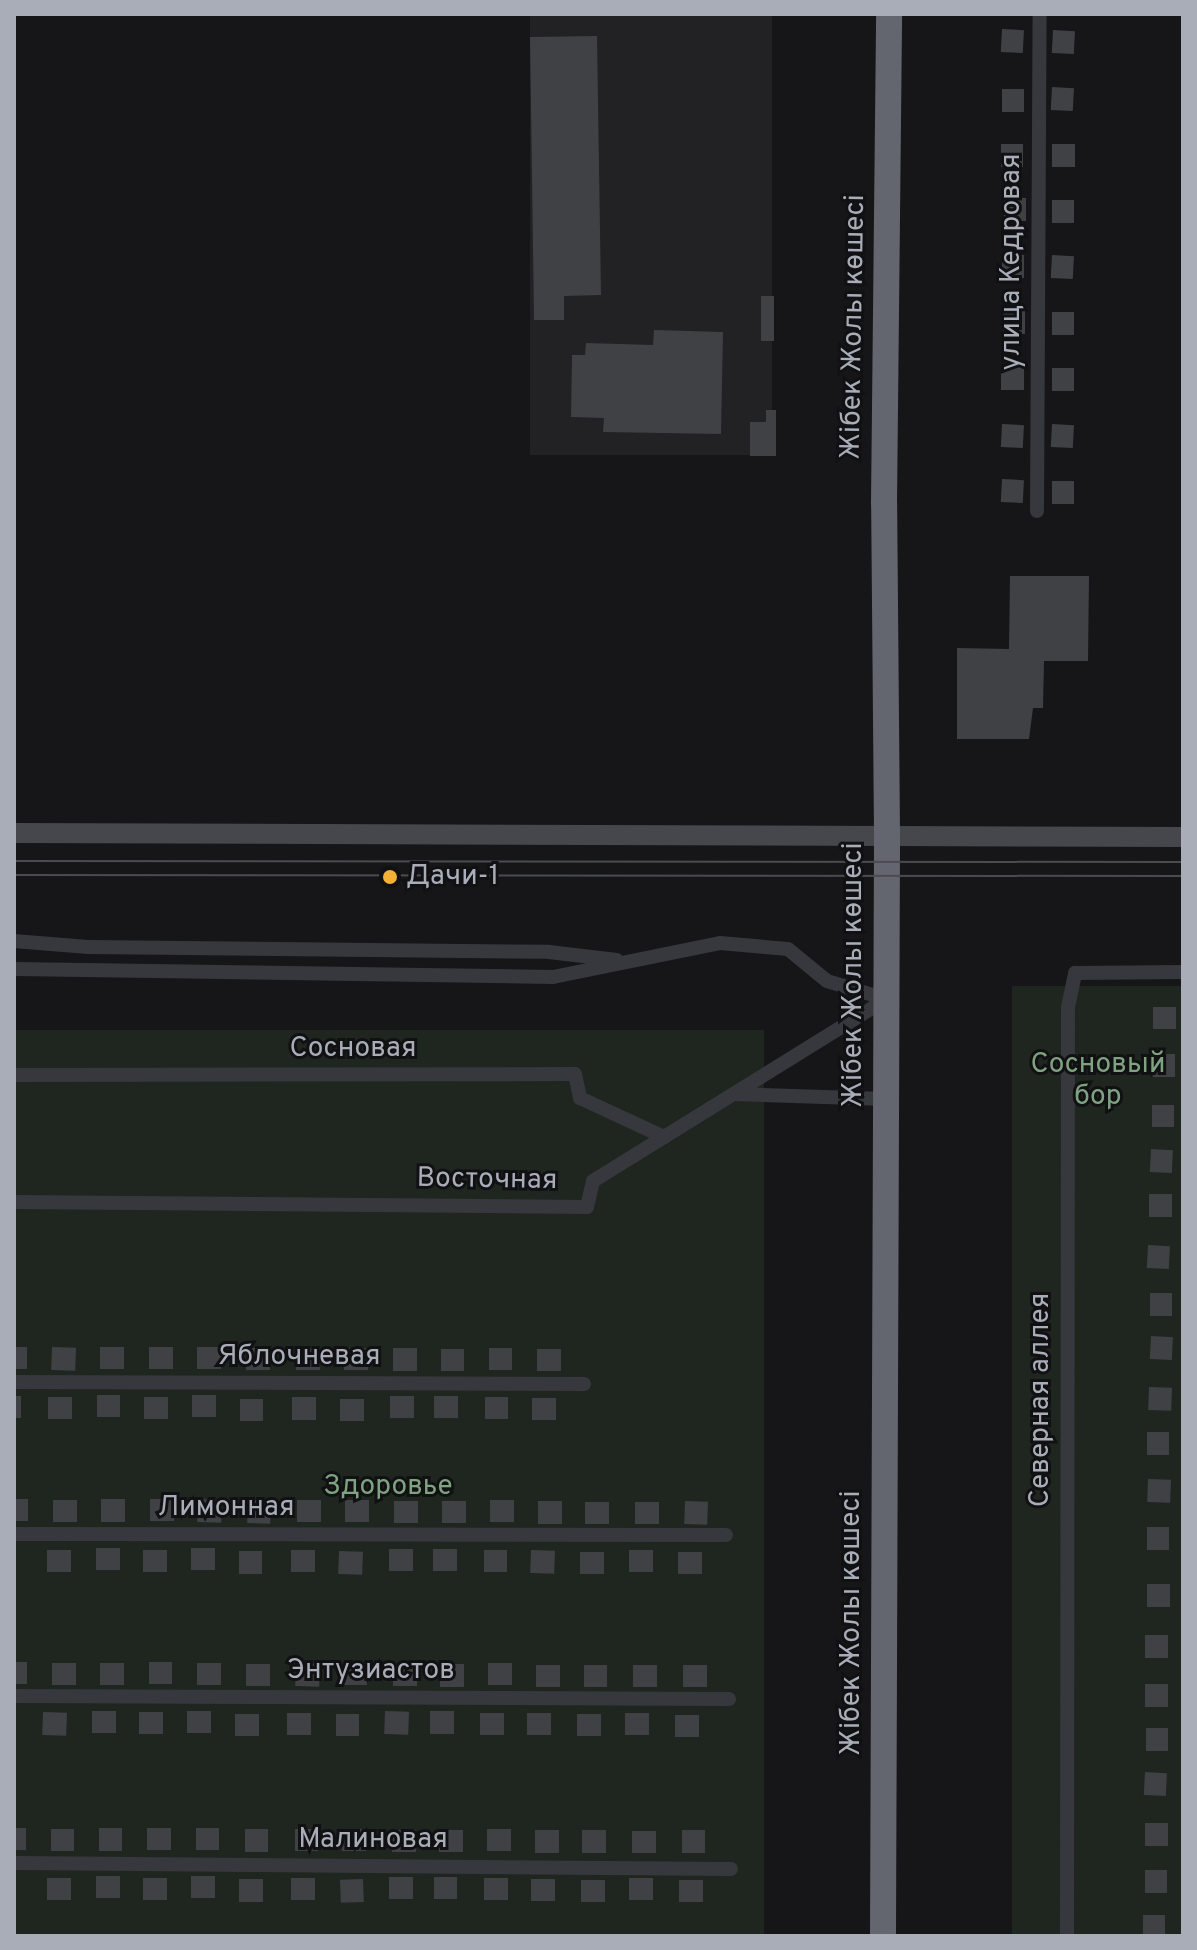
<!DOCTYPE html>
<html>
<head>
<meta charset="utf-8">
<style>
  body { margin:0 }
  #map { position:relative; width:1197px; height:1950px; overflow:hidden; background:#161618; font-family:Overpass,sans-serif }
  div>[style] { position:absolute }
  .built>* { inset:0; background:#222225; transform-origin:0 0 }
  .green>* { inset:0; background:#1e261f; transform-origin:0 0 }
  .building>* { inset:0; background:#404145; transform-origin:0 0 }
  .street>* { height:14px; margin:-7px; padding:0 7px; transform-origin:7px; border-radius:7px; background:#37383d }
  .secondary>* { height:20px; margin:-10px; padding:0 10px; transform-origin:10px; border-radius:10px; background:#45474d }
  .highway>* { height:26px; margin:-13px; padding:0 13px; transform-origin:13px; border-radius:13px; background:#63666e }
  .tram>* { height:2px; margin:-1px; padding:0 1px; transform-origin:1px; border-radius:1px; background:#4a4c52 }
  .dots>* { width:22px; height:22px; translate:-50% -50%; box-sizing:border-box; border:4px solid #111113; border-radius:50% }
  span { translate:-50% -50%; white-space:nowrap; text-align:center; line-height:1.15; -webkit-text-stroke:6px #111113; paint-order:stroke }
  .street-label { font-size:28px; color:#a8adb8 }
  .poi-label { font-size:28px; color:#a8adb8 }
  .left { translate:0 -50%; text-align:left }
  .park-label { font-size:28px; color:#7fa381 }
  .frame { position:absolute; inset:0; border:16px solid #a8adb8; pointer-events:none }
</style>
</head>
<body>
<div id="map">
  <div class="built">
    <div style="left:530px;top:14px;width:242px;height:441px"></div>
  </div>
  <div class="green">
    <div style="left:1183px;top:986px;width:950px;height:171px;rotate:90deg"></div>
    <div style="left:764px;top:1030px;width:906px;height:750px;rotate:90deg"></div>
  </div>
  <div class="building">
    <div style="left:1002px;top:29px;width:22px;height:23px;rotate:3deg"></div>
    <div style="left:1053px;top:30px;width:22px;height:23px;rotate:3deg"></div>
    <div style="clip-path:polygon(597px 36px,601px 295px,564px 296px,564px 320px,534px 320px,530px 37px)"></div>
    <div style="left:1052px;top:87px;width:22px;height:23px;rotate:3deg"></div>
    <div style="left:1002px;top:89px;width:22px;height:23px"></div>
    <div style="left:1001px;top:144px;width:22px;height:23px"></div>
    <div style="left:1052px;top:144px;width:23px;height:23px"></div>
    <div style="left:1004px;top:198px;width:22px;height:23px"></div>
    <div style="left:1052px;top:200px;width:22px;height:23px"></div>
    <div style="left:1002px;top:255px;width:22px;height:23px"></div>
    <div style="left:1052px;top:255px;width:22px;height:23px;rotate:3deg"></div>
    <div style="left:761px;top:296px;width:13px;height:45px"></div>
    <div style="left:1003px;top:311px;width:22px;height:23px"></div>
    <div style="left:1052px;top:312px;width:22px;height:23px"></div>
    <div style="clip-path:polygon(654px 330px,723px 332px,721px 434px,603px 432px,604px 418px,571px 417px,572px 355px,585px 355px,586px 343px,653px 345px)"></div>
    <div style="left:1001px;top:367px;width:23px;height:23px"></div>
    <div style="left:1052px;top:368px;width:22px;height:23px"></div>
    <div style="clip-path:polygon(766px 410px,776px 410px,776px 456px,750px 456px,750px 422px,766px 422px)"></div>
    <div style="left:1002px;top:424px;width:22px;height:23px;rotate:3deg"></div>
    <div style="left:1052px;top:424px;width:22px;height:23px;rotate:3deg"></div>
    <div style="left:1002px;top:479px;width:22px;height:23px;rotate:3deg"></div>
    <div style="left:1052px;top:481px;width:22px;height:23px"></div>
    <div style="clip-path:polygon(1010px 576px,1089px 576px,1088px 661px,1044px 661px,1043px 708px,1033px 708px,1029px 739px,957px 739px,957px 648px,1009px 649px)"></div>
    <div style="left:1153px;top:1007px;width:23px;height:22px"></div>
    <div style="left:1153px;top:1054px;width:22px;height:23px"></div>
    <div style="left:1152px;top:1105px;width:22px;height:22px"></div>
    <div style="left:1151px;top:1149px;width:22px;height:23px;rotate:3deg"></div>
    <div style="left:1149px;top:1194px;width:23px;height:23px"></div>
    <div style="left:1148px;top:1245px;width:22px;height:23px;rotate:3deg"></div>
    <div style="left:1150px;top:1293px;width:22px;height:23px"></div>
    <div style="left:1151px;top:1336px;width:22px;height:23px;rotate:3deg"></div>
    <div style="left:14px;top:1347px;width:13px;height:22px"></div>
    <div style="left:52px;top:1347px;width:24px;height:23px;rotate:2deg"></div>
    <div style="left:100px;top:1347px;width:24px;height:22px"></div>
    <div style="left:149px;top:1347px;width:24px;height:22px"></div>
    <div style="left:197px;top:1347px;width:24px;height:22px"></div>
    <div style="left:246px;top:1348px;width:24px;height:22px"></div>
    <div style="left:296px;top:1348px;width:24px;height:22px"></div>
    <div style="left:344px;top:1348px;width:24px;height:22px"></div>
    <div style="left:393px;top:1348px;width:24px;height:23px"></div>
    <div style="left:489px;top:1348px;width:23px;height:22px"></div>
    <div style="left:441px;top:1349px;width:23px;height:22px"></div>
    <div style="left:537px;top:1349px;width:24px;height:22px"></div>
    <div style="left:1149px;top:1387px;width:23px;height:23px;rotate:2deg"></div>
    <div style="left:97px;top:1395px;width:23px;height:22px"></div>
    <div style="left:192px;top:1395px;width:24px;height:22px"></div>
    <div style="left:14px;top:1396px;width:7px;height:22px"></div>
    <div style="left:390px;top:1396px;width:24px;height:22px"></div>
    <div style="left:434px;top:1396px;width:24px;height:22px"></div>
    <div style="left:48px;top:1397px;width:24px;height:22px"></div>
    <div style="left:144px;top:1397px;width:24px;height:22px"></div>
    <div style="left:292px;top:1397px;width:24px;height:23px"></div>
    <div style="left:485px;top:1397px;width:23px;height:22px"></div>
    <div style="left:532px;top:1398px;width:24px;height:22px"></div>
    <div style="left:240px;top:1399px;width:23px;height:22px"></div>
    <div style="left:340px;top:1399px;width:24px;height:22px"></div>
    <div style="left:1147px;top:1432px;width:22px;height:23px"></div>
    <div style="left:1148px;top:1479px;width:23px;height:23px;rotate:2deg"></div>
    <div style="left:14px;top:1499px;width:14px;height:22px"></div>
    <div style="left:101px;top:1499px;width:24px;height:23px"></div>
    <div style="left:150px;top:1499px;width:24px;height:22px"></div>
    <div style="left:198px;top:1499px;width:24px;height:23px;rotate:2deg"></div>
    <div style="left:53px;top:1500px;width:24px;height:22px"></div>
    <div style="left:248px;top:1500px;width:23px;height:23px;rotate:2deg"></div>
    <div style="left:297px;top:1500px;width:24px;height:22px"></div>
    <div style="left:345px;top:1500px;width:24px;height:22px"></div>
    <div style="left:490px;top:1500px;width:24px;height:22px"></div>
    <div style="left:394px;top:1501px;width:24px;height:22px"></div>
    <div style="left:442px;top:1501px;width:24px;height:22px"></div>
    <div style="left:562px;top:1501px;width:23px;height:24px;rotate:90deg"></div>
    <div style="left:685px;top:1501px;width:23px;height:23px;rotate:2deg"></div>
    <div style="left:585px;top:1502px;width:24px;height:22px"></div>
    <div style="left:635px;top:1502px;width:24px;height:22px"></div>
    <div style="left:1147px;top:1527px;width:22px;height:23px"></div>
    <div style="left:96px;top:1548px;width:24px;height:22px"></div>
    <div style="left:191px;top:1548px;width:24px;height:22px"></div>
    <div style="left:389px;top:1549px;width:24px;height:22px"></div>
    <div style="left:433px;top:1549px;width:24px;height:22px"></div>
    <div style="left:47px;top:1550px;width:24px;height:22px"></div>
    <div style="left:143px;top:1550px;width:24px;height:22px"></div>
    <div style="left:291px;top:1550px;width:24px;height:22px"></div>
    <div style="left:484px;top:1550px;width:23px;height:22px"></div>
    <div style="left:531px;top:1550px;width:24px;height:23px;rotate:2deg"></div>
    <div style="left:629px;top:1550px;width:24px;height:22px"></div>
    <div style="left:239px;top:1551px;width:23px;height:23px"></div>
    <div style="left:339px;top:1551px;width:24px;height:23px;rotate:2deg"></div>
    <div style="left:580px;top:1552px;width:24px;height:22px"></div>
    <div style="left:678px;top:1552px;width:24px;height:22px"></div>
    <div style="left:1147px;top:1584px;width:23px;height:23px"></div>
    <div style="left:1145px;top:1635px;width:23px;height:23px"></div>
    <div style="left:14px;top:1662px;width:13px;height:22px"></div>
    <div style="left:149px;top:1662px;width:23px;height:22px"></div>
    <div style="left:52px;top:1663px;width:24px;height:22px"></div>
    <div style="left:100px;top:1663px;width:24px;height:22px"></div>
    <div style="left:197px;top:1663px;width:24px;height:22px"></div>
    <div style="left:296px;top:1663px;width:24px;height:23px;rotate:2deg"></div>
    <div style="left:343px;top:1663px;width:24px;height:22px"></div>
    <div style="left:488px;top:1663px;width:24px;height:22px"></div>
    <div style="left:246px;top:1664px;width:24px;height:22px"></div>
    <div style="left:393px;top:1664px;width:24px;height:22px"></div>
    <div style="left:440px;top:1664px;width:24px;height:23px"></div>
    <div style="left:536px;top:1665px;width:24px;height:22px"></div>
    <div style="left:584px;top:1665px;width:23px;height:22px"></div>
    <div style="left:633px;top:1665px;width:24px;height:22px"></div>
    <div style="left:683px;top:1665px;width:24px;height:22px"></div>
    <div style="left:1145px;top:1684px;width:23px;height:23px"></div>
    <div style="left:92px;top:1711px;width:24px;height:22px"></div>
    <div style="left:187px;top:1711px;width:24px;height:22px"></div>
    <div style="left:385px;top:1711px;width:24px;height:23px;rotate:2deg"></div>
    <div style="left:430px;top:1711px;width:24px;height:23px"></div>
    <div style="left:43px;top:1712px;width:24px;height:23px;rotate:2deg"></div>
    <div style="left:139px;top:1712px;width:24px;height:22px"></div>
    <div style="left:287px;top:1713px;width:24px;height:22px"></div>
    <div style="left:480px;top:1713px;width:24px;height:22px"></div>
    <div style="left:527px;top:1713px;width:24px;height:22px"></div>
    <div style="left:625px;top:1713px;width:24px;height:22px"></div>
    <div style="left:235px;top:1714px;width:24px;height:22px"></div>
    <div style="left:336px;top:1714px;width:23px;height:22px"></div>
    <div style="left:577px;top:1714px;width:24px;height:22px"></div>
    <div style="left:675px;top:1715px;width:24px;height:22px"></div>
    <div style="left:1146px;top:1728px;width:22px;height:23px"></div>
    <div style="left:1145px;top:1772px;width:22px;height:23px;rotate:3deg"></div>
    <div style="left:1145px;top:1823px;width:23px;height:23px"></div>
    <div style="left:14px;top:1828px;width:12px;height:22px"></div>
    <div style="left:99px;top:1828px;width:23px;height:23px"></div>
    <div style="left:147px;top:1828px;width:24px;height:22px"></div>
    <div style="left:196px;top:1828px;width:23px;height:22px"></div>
    <div style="left:51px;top:1829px;width:23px;height:22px"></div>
    <div style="left:245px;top:1829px;width:23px;height:23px"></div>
    <div style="left:295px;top:1829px;width:23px;height:22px"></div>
    <div style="left:342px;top:1829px;width:24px;height:22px"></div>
    <div style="left:487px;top:1829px;width:24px;height:22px"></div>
    <div style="left:392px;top:1830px;width:24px;height:22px"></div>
    <div style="left:439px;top:1830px;width:24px;height:22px"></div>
    <div style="left:535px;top:1830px;width:24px;height:23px"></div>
    <div style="left:606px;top:1830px;width:23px;height:24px;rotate:90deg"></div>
    <div style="left:682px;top:1830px;width:23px;height:23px"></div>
    <div style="left:632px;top:1831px;width:24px;height:22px"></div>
    <div style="left:1145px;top:1870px;width:22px;height:23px"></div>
    <div style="left:96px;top:1876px;width:24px;height:22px"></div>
    <div style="left:191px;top:1876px;width:24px;height:22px"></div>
    <div style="left:389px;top:1877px;width:24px;height:22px"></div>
    <div style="left:434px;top:1877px;width:23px;height:22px"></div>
    <div style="left:47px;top:1878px;width:24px;height:22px"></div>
    <div style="left:143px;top:1878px;width:24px;height:22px"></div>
    <div style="left:291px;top:1878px;width:24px;height:22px"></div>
    <div style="left:484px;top:1878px;width:24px;height:22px"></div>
    <div style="left:629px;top:1878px;width:24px;height:22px"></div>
    <div style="left:239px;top:1879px;width:24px;height:23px"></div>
    <div style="left:363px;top:1879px;width:23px;height:23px;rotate:88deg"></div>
    <div style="left:531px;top:1879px;width:24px;height:22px"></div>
    <div style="left:581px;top:1880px;width:24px;height:22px"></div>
    <div style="left:679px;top:1880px;width:24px;height:22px"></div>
    <div style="left:1143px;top:1915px;width:22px;height:21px"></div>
  </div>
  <div class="street">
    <div style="left:1037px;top:511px;width:497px;rotate:-89.7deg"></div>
    <div style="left:14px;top:941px;width:74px;rotate:4.6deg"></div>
    <div style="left:88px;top:947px;width:461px;rotate:0.6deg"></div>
    <div style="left:549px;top:952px;width:68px;rotate:6.7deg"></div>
    <div style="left:14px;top:969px;width:539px;rotate:0.85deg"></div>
    <div style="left:553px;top:977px;width:170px;rotate:-11.5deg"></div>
    <div style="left:720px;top:943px;width:68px;rotate:5deg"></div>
    <div style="left:788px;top:949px;width:50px;rotate:39.4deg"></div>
    <div style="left:827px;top:981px;width:62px;rotate:17deg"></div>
    <div style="left:14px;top:1075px;width:561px;rotate:-0.1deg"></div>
    <div style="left:575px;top:1074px;width:25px;rotate:78deg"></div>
    <div style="left:580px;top:1098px;width:93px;rotate:24.9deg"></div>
    <div style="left:734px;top:1094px;width:152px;rotate:1.9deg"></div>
    <div style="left:14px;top:1202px;width:573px;rotate:0.5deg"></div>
    <div style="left:587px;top:1207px;width:27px;rotate:-77deg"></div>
    <div style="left:593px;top:1181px;width:345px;rotate:-31.8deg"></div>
    <div style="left:14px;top:1382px;width:570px;rotate:0.2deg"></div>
    <div style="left:14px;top:1534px;width:712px;rotate:0.08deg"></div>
    <div style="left:14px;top:1696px;width:715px;rotate:0.24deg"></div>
    <div style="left:14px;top:1863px;width:717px;rotate:0.48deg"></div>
    <div style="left:1067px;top:1936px;width:929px;rotate:-89.94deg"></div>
    <div style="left:1068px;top:1007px;width:35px;rotate:-78deg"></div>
    <div style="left:1075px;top:973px;width:108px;rotate:-0.5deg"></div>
  </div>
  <div class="secondary">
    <div style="left:14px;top:833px;width:1169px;rotate:0.2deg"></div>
  </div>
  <div class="highway">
    <div style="left:883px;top:1936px;width:1103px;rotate:-89.79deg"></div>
    <div style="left:887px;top:833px;width:330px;rotate:-90.5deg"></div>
    <div style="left:884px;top:503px;width:489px;rotate:-89.4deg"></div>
  </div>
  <div class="tram">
    <div style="left:14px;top:861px;width:1169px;rotate:0.05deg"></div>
    <div style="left:14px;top:875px;width:1169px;rotate:0.05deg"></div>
  </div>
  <div class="dots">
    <div style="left:390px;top:877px;background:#f2b134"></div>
  </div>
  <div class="street-label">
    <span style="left:1012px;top:262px;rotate:-90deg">улица Кедровая</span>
    <span style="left:854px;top:327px;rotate:-89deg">Жібек Жолы көшесі</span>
    <span style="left:854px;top:975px;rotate:-90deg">Жібек Жолы көшесі</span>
    <span style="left:353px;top:1049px">Сосновая</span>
    <span style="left:487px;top:1180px;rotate:1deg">Восточная</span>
    <span style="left:299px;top:1357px">Яблочневая</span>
    <span style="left:1041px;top:1400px;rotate:-90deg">Северная аллея</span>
    <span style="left:226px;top:1508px">Лимонная</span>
    <span style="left:852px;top:1623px;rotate:-90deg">Жібек Жолы көшесі</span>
    <span style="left:371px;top:1671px">Энтузиастов</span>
    <span style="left:373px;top:1840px">Малиновая</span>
  </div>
  <div class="poi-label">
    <span class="left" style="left:406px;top:877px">Дачи-1</span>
  </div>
  <div class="park-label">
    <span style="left:1098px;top:1081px">Сосновый<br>бор</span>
    <span style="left:388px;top:1487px">Здоровье</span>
  </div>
  <div class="frame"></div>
</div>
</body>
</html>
